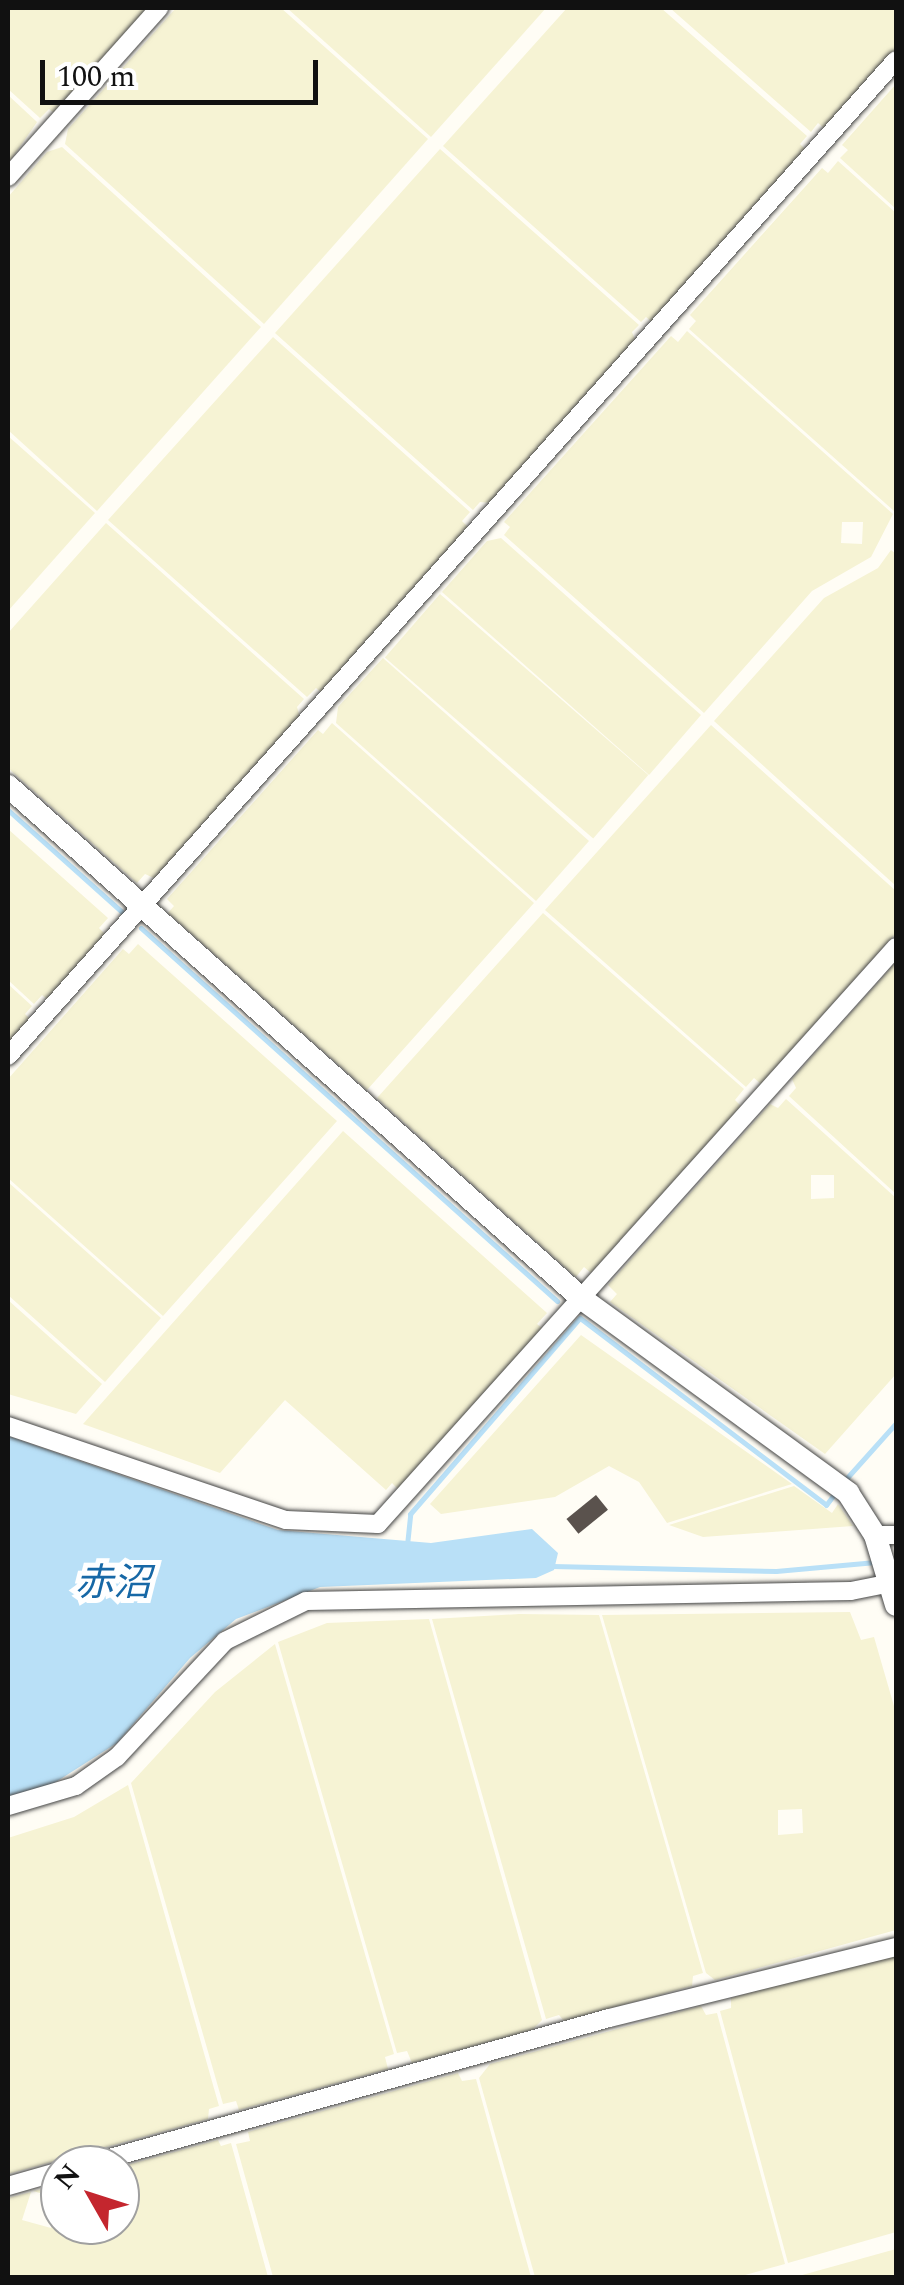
<!DOCTYPE html>
<html>
<head>
<meta charset="utf-8">
<style>
  body { margin:0 }
  #map { position:relative; width:904px; height:2285px; overflow:hidden; background:#fffdf5; font-family:Spectral,"Noto Sans JP",serif }
  div>[style] { position:absolute }
  .farmland>* { inset:0; background:#f6f3d4; transform-origin:0 0 }
  .water>* { inset:0; background:#b9e0f7 }
  .stream>* { height:5px; margin:-2.5px; padding:0 2.5px; transform-origin:2.5px; border-radius:2.5px; background:#b9e0f7 }
  .building>* { inset:0; background:#5a524d; transform-origin:0 0 }
  .roads { filter:drop-shadow(0 0 2px #444) drop-shadow(0 0 2px #444) }
  .minor>* { height:18px; margin:-9px; padding:0 9px; transform-origin:9px; border-radius:9px; background:#fff }
  .tertiary>* { height:22px; margin:-11px; padding:0 11px; transform-origin:11px; border-radius:11px; background:#fff }
  span { translate:-50% -50%; white-space:nowrap; text-align:center; line-height:1.15; -webkit-text-stroke:10px #fff; paint-order:stroke }
  .water-label { font-size:38px; color:#1768a6; font-style:italic }
  .frame { position:absolute; inset:0; border:10px solid #111; pointer-events:none }
  .north { position:absolute; left:40px; top:2145px; width:100px; height:100px; box-sizing:border-box; background:#fff; border:2px solid #a0a0a0; border-radius:50%; rotate:309deg; font-size:28px; font-weight:700; line-height:40px; text-align:center; color:#111 }
  .north::after { content:''; display:block; margin:auto; width:35px; height:45px; background:#c4262e; clip-path:polygon(50% 0,100% 100%,50% 72%,0 100%) }
  .scale { position:absolute; left:40px; top:60px; width:278px; height:45px; box-sizing:border-box; border:5px solid #111; border-top:0; padding-left:12px; font-size:30px; line-height:35px; white-space:nowrap; color:#111; -webkit-text-stroke:8px #fff; paint-order:stroke }
</style>
</head>
<body>
<div id="map">
  <div class="farmland">
    <div style="clip-path:polygon(8px 8px,149px 8px,54px 113px,49px 109px,40px 118px,8px 89px)"></div>
    <div style="clip-path:polygon(176px 8px,281px 8px,428px 139px,264px 324px,65px 144px,68px 129px)"></div>
    <div style="clip-path:polygon(287px 8px,546px 8px,431px 137px)"></div>
    <div style="clip-path:polygon(567px 8px,661px 8px,807px 136px,800px 144px,806px 150px,653px 323px,646px 317px,641px 322px,443px 146px)"></div>
    <div style="clip-path:polygon(670px 8px,896px 8px,896px 49px,825px 129px,818px 123px,811px 132px)"></div>
    <div style="clip-path:polygon(896px 84px,896px 209px,840px 158px,848px 150px,842px 145px)"></div>
    <div style="clip-path:polygon(8px 95px,37px 122px,8px 164px)"></div>
    <div style="clip-path:polygon(62px 147px,261px 327px,97px 511px,8px 430px,8px 197px,47px 152px)"></div>
    <div style="clip-path:polygon(440px 149px,639px 325px,632px 332px,636px 342px,491px 503px,480px 502px,473px 510px,275px 333px)"></div>
    <div style="clip-path:polygon(838px 161px,896px 213px,894px 511px,689px 329px,696px 321px,690px 315px,822px 168px,828px 173px)"></div>
    <div style="clip-path:polygon(evenodd,687px 331px,893px 514px,871px 557px,812px 591px,704px 713px,504px 535px,510px 527px,504px 522px,671px 336px,678px 342px,687px 331px,842px 522px,863px 522px,862px 544px,841px 543px,842px 522px)"></div>
    <div style="clip-path:polygon(273px 337px,470px 512px,462px 521px,469px 528px,322px 693px,316px 688px,307px 697px,108px 520px)"></div>
    <div style="clip-path:polygon(8px 436px,95px 513px,8px 611px)"></div>
    <div style="clip-path:polygon(106px 523px,304px 699px,297px 707px,300px 717px,156px 879px,145px 874px,137px 883px,8px 768px,8px 633px)"></div>
    <div style="clip-path:polygon(501px 538px,701px 715px,649px 775px,442px 592px,487px 541px)"></div>
    <div style="clip-path:polygon(891px 550px,896px 554px,896px 886px,714px 721px,824px 598px,878px 568px)"></div>
    <div style="left:440px;top:594px;width:276px;height:84px;rotate:41deg"></div>
    <div style="clip-path:polygon(383px 658px,589px 841px,536px 901px,336px 723px,338px 707px)"></div>
    <div style="clip-path:polygon(332px 723px,534px 903px,367px 1090px,168px 913px,174px 906px,167px 899px,318px 730px,323px 734px)"></div>
    <div style="clip-path:polygon(711px 725px,896px 891px,896px 933px,761px 1084px,754px 1078px,746px 1087px,545px 910px)"></div>
    <div style="clip-path:polygon(8px 829px,108px 918px,99px 928px,105px 934px,47px 999px,42px 995px,34px 1004px,8px 980px)"></div>
    <div style="clip-path:polygon(543px 913px,744px 1089px,735px 1100px,741px 1106px,591px 1273px,584px 1267px,576px 1277px,377px 1098px)"></div>
    <div style="clip-path:polygon(138px 944px,337px 1121px,163px 1316px,8px 1178px,8px 1079px,123px 949px,129px 954px)"></div>
    <div style="clip-path:polygon(896px 962px,896px 1194px,789px 1096px,796px 1088px,792px 1079px)"></div>
    <div style="clip-path:polygon(8px 984px,32px 1006px,25px 1014px,30px 1019px,8px 1043px)"></div>
    <div style="clip-path:polygon(evenodd,786px 1099px,896px 1198px,896px 1374px,825px 1454px,610px 1302px,617px 1294px,608px 1285px,770px 1104px,778px 1108px,786px 1099px,811px 1175px,834px 1175px,834px 1198px,811px 1199px,811px 1175px)"></div>
    <div style="clip-path:polygon(343px 1131px,547px 1313px,537px 1324px,542px 1328px,398px 1489px,392px 1483px,386px 1490px,285px 1400px,220px 1473px,83px 1424px)"></div>
    <div style="clip-path:polygon(8px 1182px,161px 1318px,105px 1382px,8px 1295px)"></div>
    <div style="clip-path:polygon(8px 1300px,102px 1384px,76px 1414px,8px 1394px)"></div>
    <div style="clip-path:polygon(581px 1335px,792px 1484px,667px 1523px,639px 1482px,609px 1466px,555px 1497px,441px 1514px,430px 1504px)"></div>
    <div style="clip-path:polygon(794px 1486px,832px 1513px,838px 1504px,853px 1526px,703px 1537px,669px 1525px)"></div>
    <div style="clip-path:polygon(evenodd,850px 1612px,861px 1640px,874px 1637px,896px 1713px,896px 1930px,715px 1980px,706px 1973px,602px 1615px,850px 1612px,802px 1809px,803px 1833px,778px 1835px,778px 1810px,802px 1809px)"></div>
    <div style="clip-path:polygon(519px 1614px,599px 1615px,703px 1973px,693px 1976px,692px 1986px,564px 2021px,559px 2015px,546px 2019px,432px 1619px)"></div>
    <div style="clip-path:polygon(429px 1619px,542px 2020px,532px 2030px,412px 2063px,407px 2051px,397px 2053px,278px 1642px,327px 1623px)"></div>
    <div style="clip-path:polygon(275px 1644px,394px 2054px,385px 2057px,388px 2069px,239px 2110px,236px 2101px,223px 2104px,131px 1783px,215px 1692px)"></div>
    <div style="clip-path:polygon(128px 1785px,219px 2106px,209px 2109px,208px 2119px,8px 2174px,8px 1838px,74px 1817px)"></div>
    <div style="clip-path:polygon(896px 1952px,896px 2232px,788px 2263px,720px 2011px,731px 2008px,731px 1998px)"></div>
    <div style="clip-path:polygon(701px 2006px,706px 2015px,717px 2013px,785px 2264px,738px 2277px,535px 2277px,479px 2078px,490px 2064px)"></div>
    <div style="clip-path:polygon(458px 2073px,462px 2081px,476px 2079px,531px 2277px,273px 2277px,236px 2144px,250px 2141px,248px 2132px)"></div>
    <div style="clip-path:polygon(218px 2140px,221px 2146px,231px 2143px,268px 2277px,10px 2277px,8px 2198px,31px 2192px,22px 2220px,51px 2228px,60px 2199px,33px 2191px,60px 2184px,60px 2225px,120px 2225px,120px 2167px)"></div>
    <div style="clip-path:polygon(896px 2249px,896px 2277px,795px 2277px)"></div>
  </div>
  <div class="water">
    <div style="clip-path:polygon(8px 1436px,278px 1530px,431px 1543px,532px 1529px,558px 1553px,554px 1570px,536px 1578px,320px 1587px,236px 1619px,190px 1658px,117px 1743px,48px 1787px,8px 1798px)"></div>
  </div>
  <div class="stream">
    <div style="left:8px;top:810px;width:152px;rotate:41.8deg"></div>
    <div style="left:141px;top:928px;width:559px;rotate:41.88deg"></div>
    <div style="left:845px;top:1480px;width:76px;rotate:-48.2deg"></div>
    <div style="left:407px;top:1545px;width:31px;rotate:-84deg"></div>
    <div style="left:410px;top:1514px;width:259px;rotate:-49.1deg"></div>
    <div style="left:580px;top:1318px;width:309px;rotate:37.2deg"></div>
    <div style="left:826px;top:1505px;width:15px;rotate:-53deg"></div>
    <div style="left:552px;top:1566px;width:224px;rotate:1.3deg"></div>
    <div style="left:776px;top:1571px;width:100px;rotate:-5.1deg"></div>
  </div>
  <div class="building">
    <div style="left:596px;top:1495px;width:19px;height:38px;rotate:51deg"></div>
  </div>
  <div class="roads">
    <div class="minor">
      <div style="left:8px;top:177px;width:227px;rotate:-48.2deg"></div>
      <div style="left:8px;top:1056px;width:1334px;rotate:-48.28deg"></div>
      <div style="left:8px;top:1426px;width:293px;rotate:18.7deg"></div>
      <div style="left:286px;top:1520px;width:92px;rotate:2.5deg"></div>
      <div style="left:378px;top:1524px;width:775px;rotate:-48.08deg"></div>
      <div style="left:875px;top:1535px;width:21px"></div>
      <div style="left:8px;top:1806px;width:71px;rotate:-16.4deg"></div>
      <div style="left:76px;top:1786px;width:50px;rotate:-35.3deg"></div>
      <div style="left:117px;top:1757px;width:158px;rotate:-47deg"></div>
      <div style="left:225px;top:1641px;width:90px;rotate:-26.3deg"></div>
      <div style="left:306px;top:1601px;width:545px;rotate:-1.05deg"></div>
      <div style="left:851px;top:1591px;width:41px;rotate:-11.3deg"></div>
      <div style="left:85px;top:2165px;width:544px;rotate:-15.67deg"></div>
      <div style="left:609px;top:2018px;width:296px;rotate:-13.9deg"></div>
      <div style="left:8px;top:2186px;width:54px;rotate:-16.1deg"></div>
    </div>
    <div class="tertiary">
      <div style="left:8px;top:786px;width:768px;rotate:41.78deg"></div>
      <div style="left:581px;top:1298px;width:331px;rotate:36.1deg"></div>
      <div style="left:848px;top:1493px;width:50px;rotate:57.3deg"></div>
      <div style="left:875px;top:1535px;width:73px;rotate:73.3deg"></div>
    </div>
  </div>
  <div class="water-label">
    <span style="left:113px;top:1585px">赤沼</span>
  </div>
  <div class="frame"></div>
  <div class="north">N</div>
  <div class="scale">100 m</div>
</div>
</body>
</html>
